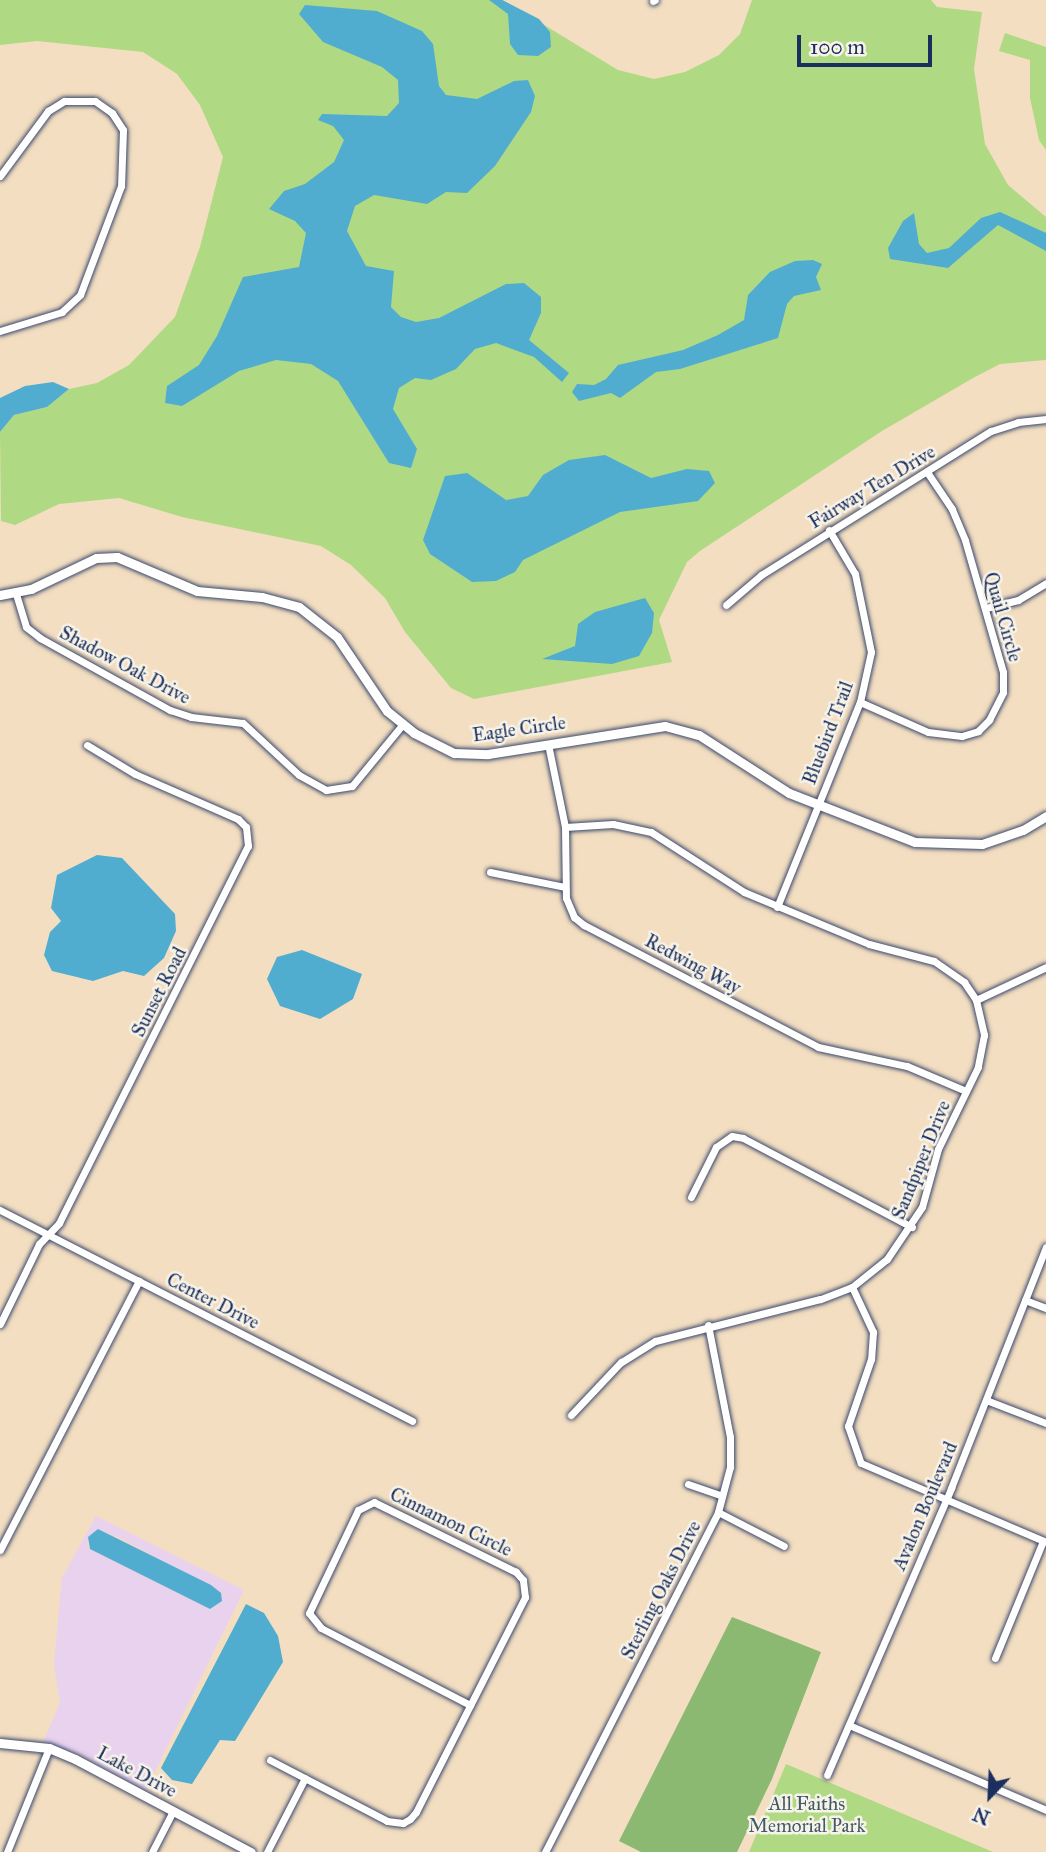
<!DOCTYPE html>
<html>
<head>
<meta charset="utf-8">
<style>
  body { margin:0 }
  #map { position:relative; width:1046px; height:1852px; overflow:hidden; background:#f3dec1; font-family:"IM FELL Great Primer",serif }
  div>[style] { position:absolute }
  .built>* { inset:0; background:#e8d2ee }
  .green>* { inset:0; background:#b0d984 }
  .forest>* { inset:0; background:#8cb972 }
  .water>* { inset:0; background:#51adcf }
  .roads { filter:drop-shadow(0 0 2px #3b496d) drop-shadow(0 0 2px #3b496d) }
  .minor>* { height:7px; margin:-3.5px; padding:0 3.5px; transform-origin:3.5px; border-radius:3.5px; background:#fff }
  .tertiary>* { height:9px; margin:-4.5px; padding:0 4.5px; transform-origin:4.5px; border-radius:4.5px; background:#fff }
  span { translate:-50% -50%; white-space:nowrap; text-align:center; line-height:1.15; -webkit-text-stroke:5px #f7f3e8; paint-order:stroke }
  .street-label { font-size:19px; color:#1b2f5e }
  .park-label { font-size:19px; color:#405a68 }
  .north { position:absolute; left:955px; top:1761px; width:70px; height:70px; -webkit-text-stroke:5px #f7f3e8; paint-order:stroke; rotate:203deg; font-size:19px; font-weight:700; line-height:28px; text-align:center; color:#1b2f5e }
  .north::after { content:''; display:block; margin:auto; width:24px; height:32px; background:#1b2f5e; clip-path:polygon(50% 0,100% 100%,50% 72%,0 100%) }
  .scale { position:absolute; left:797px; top:35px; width:135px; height:32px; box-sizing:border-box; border:4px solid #1b2f5e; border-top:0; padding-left:9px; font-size:21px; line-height:24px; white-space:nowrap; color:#1b2f5e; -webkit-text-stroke:5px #f7f3e8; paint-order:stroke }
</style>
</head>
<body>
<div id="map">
  <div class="built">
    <div style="clip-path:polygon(evenodd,96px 1516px,244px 1590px,146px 1790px,78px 1754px,43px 1742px,60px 1703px,54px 1664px,62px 1578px,96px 1516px,98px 1529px,122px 1539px,221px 1593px,210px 1609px,90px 1549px,87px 1544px,98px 1529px)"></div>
  </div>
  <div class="green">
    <div style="clip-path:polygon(0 0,503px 0,618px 70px,654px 79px,685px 72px,719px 55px,740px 34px,752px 0,931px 0,937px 7px,982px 12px,974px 69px,985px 144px,1008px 185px,1046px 217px,1046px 360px,1000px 364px,973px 378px,882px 431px,700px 551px,687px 562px,659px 620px,672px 662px,474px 699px,451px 688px,405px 632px,385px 598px,351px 565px,321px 546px,182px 517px,119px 498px,59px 504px,15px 525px,1px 521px,0 432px,14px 415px,47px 407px,69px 389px,97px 383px,129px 365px,175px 317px,200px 247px,223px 157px,200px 105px,177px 74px,143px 52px,37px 41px,0 45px)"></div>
    <div style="clip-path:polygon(1005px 33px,1046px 47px,1046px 150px,1039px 140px,1030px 98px,1030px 60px,999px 51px)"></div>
    <div style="clip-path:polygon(786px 1764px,993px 1852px,749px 1852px)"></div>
  </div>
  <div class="forest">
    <div style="clip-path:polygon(732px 1617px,821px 1652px,772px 1779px,737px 1852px,641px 1852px,619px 1841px)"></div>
  </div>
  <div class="water">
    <div style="clip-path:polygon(489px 0,502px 0,539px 19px,550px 32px,551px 47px,538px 56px,518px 55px,510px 44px,508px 14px)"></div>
    <div style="clip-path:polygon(305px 5px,377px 11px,422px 31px,433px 44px,439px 86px,446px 95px,477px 99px,514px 81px,528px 80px,535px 96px,531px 112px,495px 166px,467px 193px,446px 192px,427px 204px,374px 195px,355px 206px,347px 231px,366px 266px,394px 271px,391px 307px,401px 317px,416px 322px,439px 318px,506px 284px,524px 283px,541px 297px,541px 313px,529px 340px,569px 373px,562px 382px,534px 357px,496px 343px,475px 349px,456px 369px,431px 380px,415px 378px,399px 388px,393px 409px,417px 449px,411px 468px,389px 463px,338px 381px,311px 364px,276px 360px,239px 371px,182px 406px,165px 403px,167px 386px,199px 365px,217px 336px,243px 277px,299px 267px,306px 233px,295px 221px,269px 209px,284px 191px,305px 184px,334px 162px,344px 140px,333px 126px,318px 120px,322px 114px,387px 116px,399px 103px,398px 80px,382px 67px,323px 42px,299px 14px)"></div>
    <div style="clip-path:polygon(1000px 212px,1046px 233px,1046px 251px,998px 225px,948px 268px,890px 259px,888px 248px,903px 221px,914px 213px,919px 244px,927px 253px,949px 248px,981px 218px)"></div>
    <div style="clip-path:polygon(813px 260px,822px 264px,816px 277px,821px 290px,794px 296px,787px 304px,778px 338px,680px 369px,656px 372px,620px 398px,611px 393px,579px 401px,572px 392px,577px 384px,594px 385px,606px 379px,618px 365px,683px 350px,718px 335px,744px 320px,748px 295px,770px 272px,795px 261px)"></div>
    <div style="clip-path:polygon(53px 382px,69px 389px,47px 407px,14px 415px,0 432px,0 398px,25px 386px)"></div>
    <div style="clip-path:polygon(605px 455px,651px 478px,687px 469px,709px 471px,715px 483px,698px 501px,620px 512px,523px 560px,515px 572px,496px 581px,472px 582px,430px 554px,423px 540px,445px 476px,467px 473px,506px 500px,528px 496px,543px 475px,569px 460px)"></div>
    <div style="clip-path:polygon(645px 598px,654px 613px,652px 633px,639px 656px,612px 664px,542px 659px,575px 646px,578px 624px,595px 612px)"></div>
    <div style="clip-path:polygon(97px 855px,122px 858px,175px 914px,176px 931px,164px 958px,144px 976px,123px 971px,93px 981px,52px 971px,44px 955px,50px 932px,61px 921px,51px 908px,57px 875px)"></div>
    <div style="clip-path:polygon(302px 950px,362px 974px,353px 999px,320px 1019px,280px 1006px,267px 979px,277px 957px)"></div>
    <div style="clip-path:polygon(98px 1529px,211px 1585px,221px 1593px,222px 1601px,210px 1609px,90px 1549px,88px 1537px)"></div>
    <div style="clip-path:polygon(246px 1604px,264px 1613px,278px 1636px,283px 1662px,235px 1741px,220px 1740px,192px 1784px,172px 1780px,161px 1768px)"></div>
  </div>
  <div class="roads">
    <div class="minor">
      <div style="left:653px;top:1px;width:2px;rotate:-27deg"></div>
      <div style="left:0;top:176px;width:81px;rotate:-53.6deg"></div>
      <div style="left:48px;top:111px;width:19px;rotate:-32deg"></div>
      <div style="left:64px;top:101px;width:31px"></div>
      <div style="left:95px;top:101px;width:21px;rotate:35deg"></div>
      <div style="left:112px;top:113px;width:20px;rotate:57deg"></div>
      <div style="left:123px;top:130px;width:56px;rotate:92deg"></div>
      <div style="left:121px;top:186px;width:116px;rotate:110.6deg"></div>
      <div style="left:80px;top:295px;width:25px;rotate:137deg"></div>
      <div style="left:62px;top:312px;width:65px;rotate:163deg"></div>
      <div style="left:16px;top:594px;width:34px;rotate:73deg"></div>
      <div style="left:26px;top:627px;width:18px;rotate:38deg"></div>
      <div style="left:40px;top:638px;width:149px;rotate:29deg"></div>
      <div style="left:170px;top:710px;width:22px;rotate:18deg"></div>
      <div style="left:191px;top:717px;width:52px;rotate:6.6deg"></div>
      <div style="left:243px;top:723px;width:76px;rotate:42.9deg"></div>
      <div style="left:299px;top:775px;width:31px;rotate:29deg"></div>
      <div style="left:326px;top:790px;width:26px;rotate:-9deg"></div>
      <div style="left:352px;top:786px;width:80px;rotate:-50.6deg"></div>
      <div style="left:726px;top:605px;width:46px;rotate:-40.6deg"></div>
      <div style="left:761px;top:575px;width:271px;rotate:-32.1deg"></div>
      <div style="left:991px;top:431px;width:28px;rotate:-18deg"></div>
      <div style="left:1018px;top:422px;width:28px;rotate:-6deg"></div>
      <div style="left:986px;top:608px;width:33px;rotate:-14deg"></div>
      <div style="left:1018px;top:600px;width:33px;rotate:-31deg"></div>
      <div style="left:860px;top:702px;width:74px;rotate:23.8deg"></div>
      <div style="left:928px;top:732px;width:34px;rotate:7deg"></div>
      <div style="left:962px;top:736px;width:17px;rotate:-17deg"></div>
      <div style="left:978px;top:731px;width:16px;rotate:-45deg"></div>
      <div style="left:989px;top:720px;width:31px;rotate:-63deg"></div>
      <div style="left:1003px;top:692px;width:20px;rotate:-90deg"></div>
      <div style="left:1003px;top:672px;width:137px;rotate:-106.1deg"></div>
      <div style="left:965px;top:540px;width:34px;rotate:-113deg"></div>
      <div style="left:952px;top:509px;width:45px;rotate:-124deg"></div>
      <div style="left:548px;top:744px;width:85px;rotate:78.4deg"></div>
      <div style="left:565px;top:827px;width:71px;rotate:89.2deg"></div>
      <div style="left:566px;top:898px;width:21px;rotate:67deg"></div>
      <div style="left:574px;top:917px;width:13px;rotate:39deg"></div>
      <div style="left:584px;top:925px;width:264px;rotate:27.5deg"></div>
      <div style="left:818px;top:1047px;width:91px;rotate:12.1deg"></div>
      <div style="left:907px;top:1066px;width:64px;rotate:23deg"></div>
      <div style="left:565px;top:827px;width:48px;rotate:-3.6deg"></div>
      <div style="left:613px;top:824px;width:39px;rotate:12deg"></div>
      <div style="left:651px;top:832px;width:111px;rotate:32.8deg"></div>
      <div style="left:744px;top:892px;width:135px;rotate:22.6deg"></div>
      <div style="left:869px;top:944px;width:67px;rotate:14.7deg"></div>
      <div style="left:934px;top:961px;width:37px;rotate:35deg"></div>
      <div style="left:964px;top:982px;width:22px;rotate:56deg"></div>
      <div style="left:976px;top:1000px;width:36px;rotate:77deg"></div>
      <div style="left:984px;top:1035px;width:33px;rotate:101deg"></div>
      <div style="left:978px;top:1067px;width:91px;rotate:116deg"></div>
      <div style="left:938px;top:1149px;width:60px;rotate:105.4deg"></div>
      <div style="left:922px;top:1207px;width:63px;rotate:123.9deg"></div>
      <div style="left:887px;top:1259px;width:45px;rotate:141.3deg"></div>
      <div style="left:852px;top:1287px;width:34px;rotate:159deg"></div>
      <div style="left:820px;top:1299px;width:170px;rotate:165.7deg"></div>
      <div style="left:655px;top:1341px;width:40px;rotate:148deg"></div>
      <div style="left:621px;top:1362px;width:73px;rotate:133.3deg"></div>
      <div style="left:490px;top:872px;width:76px;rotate:11.3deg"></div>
      <div style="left:777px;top:907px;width:221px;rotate:-68deg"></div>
      <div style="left:860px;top:702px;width:51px;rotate:-77.6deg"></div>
      <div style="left:871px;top:652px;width:80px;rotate:-101.6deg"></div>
      <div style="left:855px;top:574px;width:51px;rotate:-120.6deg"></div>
      <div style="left:976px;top:1000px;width:77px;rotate:-25.2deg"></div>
      <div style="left:691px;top:1197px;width:56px;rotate:-63.4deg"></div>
      <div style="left:716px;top:1147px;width:19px;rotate:-35deg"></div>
      <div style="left:732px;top:1136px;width:11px;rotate:10deg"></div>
      <div style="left:743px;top:1138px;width:191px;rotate:27.8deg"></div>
      <div style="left:0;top:1210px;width:463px;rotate:27.1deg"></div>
      <div style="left:852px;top:1287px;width:50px;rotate:65deg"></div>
      <div style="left:873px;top:1332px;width:27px;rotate:94deg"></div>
      <div style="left:871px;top:1359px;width:71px;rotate:108.9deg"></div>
      <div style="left:848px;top:1426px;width:39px;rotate:71deg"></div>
      <div style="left:861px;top:1463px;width:201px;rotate:23.1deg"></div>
      <div style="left:1025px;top:1300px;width:22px;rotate:21deg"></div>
      <div style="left:0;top:1324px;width:89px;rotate:-64deg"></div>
      <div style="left:39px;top:1244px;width:29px;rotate:-46deg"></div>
      <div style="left:59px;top:1223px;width:422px;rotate:-63.4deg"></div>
      <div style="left:248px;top:846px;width:19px;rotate:-96deg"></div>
      <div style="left:246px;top:827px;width:11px;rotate:-135deg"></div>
      <div style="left:238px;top:819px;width:112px;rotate:-156.4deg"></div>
      <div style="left:135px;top:774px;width:56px;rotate:-148.9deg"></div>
      <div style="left:986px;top:1400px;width:64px;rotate:21deg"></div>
      <div style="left:688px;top:1484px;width:36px;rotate:19deg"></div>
      <div style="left:718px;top:1512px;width:74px;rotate:27.3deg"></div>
      <div style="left:0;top:1550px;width:303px;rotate:-62.7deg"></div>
      <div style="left:995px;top:1658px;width:126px;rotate:-67.7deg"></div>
      <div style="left:849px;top:1725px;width:215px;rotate:23.3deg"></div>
      <div style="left:270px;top:1760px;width:132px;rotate:27.5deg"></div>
      <div style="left:387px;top:1821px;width:16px;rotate:7deg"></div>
      <div style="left:403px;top:1823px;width:8px;rotate:-30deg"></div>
      <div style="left:410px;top:1819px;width:9px;rotate:-49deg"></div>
      <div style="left:416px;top:1812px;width:241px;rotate:-63.1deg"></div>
      <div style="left:525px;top:1597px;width:17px;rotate:-97deg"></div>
      <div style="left:523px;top:1580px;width:11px;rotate:-131deg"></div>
      <div style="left:516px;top:1572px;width:158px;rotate:-153.8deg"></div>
      <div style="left:374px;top:1502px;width:18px;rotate:153deg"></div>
      <div style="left:358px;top:1510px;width:114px;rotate:115.4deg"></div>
      <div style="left:309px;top:1613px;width:19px;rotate:51deg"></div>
      <div style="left:321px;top:1628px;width:168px;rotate:27.3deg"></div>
      <div style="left:827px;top:1775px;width:313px;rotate:-66.6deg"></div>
      <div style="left:951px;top:1488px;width:259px;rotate:-68.5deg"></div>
      <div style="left:7px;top:1852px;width:112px;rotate:-68deg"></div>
      <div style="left:152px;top:1852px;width:46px;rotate:-62.9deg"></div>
      <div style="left:267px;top:1852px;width:83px;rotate:-62.8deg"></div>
      <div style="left:545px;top:1852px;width:381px;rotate:-63deg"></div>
      <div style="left:718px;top:1512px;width:47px;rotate:-75.1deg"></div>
      <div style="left:730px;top:1467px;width:30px;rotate:-90deg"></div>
      <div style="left:730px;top:1437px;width:114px;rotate:-101.1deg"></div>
    </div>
    <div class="tertiary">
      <div style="left:0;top:595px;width:32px;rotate:-11deg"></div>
      <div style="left:31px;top:589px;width:72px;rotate:-25.5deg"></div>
      <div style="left:96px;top:558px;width:21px;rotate:-3deg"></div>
      <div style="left:117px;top:557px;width:87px;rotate:23deg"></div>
      <div style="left:197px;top:591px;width:65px;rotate:5.3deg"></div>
      <div style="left:262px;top:597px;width:38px;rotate:15deg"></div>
      <div style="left:299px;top:607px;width:48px;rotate:38.3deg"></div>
      <div style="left:337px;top:637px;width:89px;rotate:56deg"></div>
      <div style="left:387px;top:711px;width:35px;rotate:39deg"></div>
      <div style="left:414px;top:733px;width:45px;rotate:26.6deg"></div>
      <div style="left:454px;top:753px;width:34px;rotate:2deg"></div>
      <div style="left:488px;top:754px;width:179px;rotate:-9deg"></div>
      <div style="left:665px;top:726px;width:35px;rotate:15deg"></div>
      <div style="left:699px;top:735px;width:107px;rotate:32.8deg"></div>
      <div style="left:789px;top:793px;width:135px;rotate:21.3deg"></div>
      <div style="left:915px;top:842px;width:67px;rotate:1.7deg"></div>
      <div style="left:982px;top:844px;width:43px;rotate:-18.9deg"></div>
      <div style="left:1023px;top:830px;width:27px;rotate:-31deg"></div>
      <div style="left:0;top:1743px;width:49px;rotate:5.8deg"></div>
      <div style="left:49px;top:1748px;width:28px;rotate:23deg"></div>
      <div style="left:75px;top:1759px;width:199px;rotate:27.9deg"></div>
    </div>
  </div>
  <div class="street-label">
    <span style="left:872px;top:487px;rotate:-31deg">Fairway Ten Drive</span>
    <span style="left:1003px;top:617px;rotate:74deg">Quail Circle</span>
    <span style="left:125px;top:665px;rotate:28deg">Shadow Oak Drive</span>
    <span style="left:519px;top:729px;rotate:-8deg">Eagle Circle</span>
    <span style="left:828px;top:733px;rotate:-69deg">Bluebird Trail</span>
    <span style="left:693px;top:964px;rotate:28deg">Redwing Way</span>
    <span style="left:159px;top:992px;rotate:-63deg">Sunset Road</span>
    <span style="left:921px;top:1160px;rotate:-68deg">Sandpiper Drive</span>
    <span style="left:213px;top:1301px;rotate:27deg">Center Drive</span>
    <span style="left:925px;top:1506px;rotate:-67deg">Avalon Boulevard</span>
    <span style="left:451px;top:1522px;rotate:26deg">Cinnamon Circle</span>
    <span style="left:661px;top:1590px;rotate:-63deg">Sterling Oaks Drive</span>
    <span style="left:137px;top:1772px;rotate:28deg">Lake Drive</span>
  </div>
  <div class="park-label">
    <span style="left:807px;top:1815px">All Faiths<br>Memorial Park</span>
  </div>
  <div class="north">N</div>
  <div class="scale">100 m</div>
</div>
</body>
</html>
